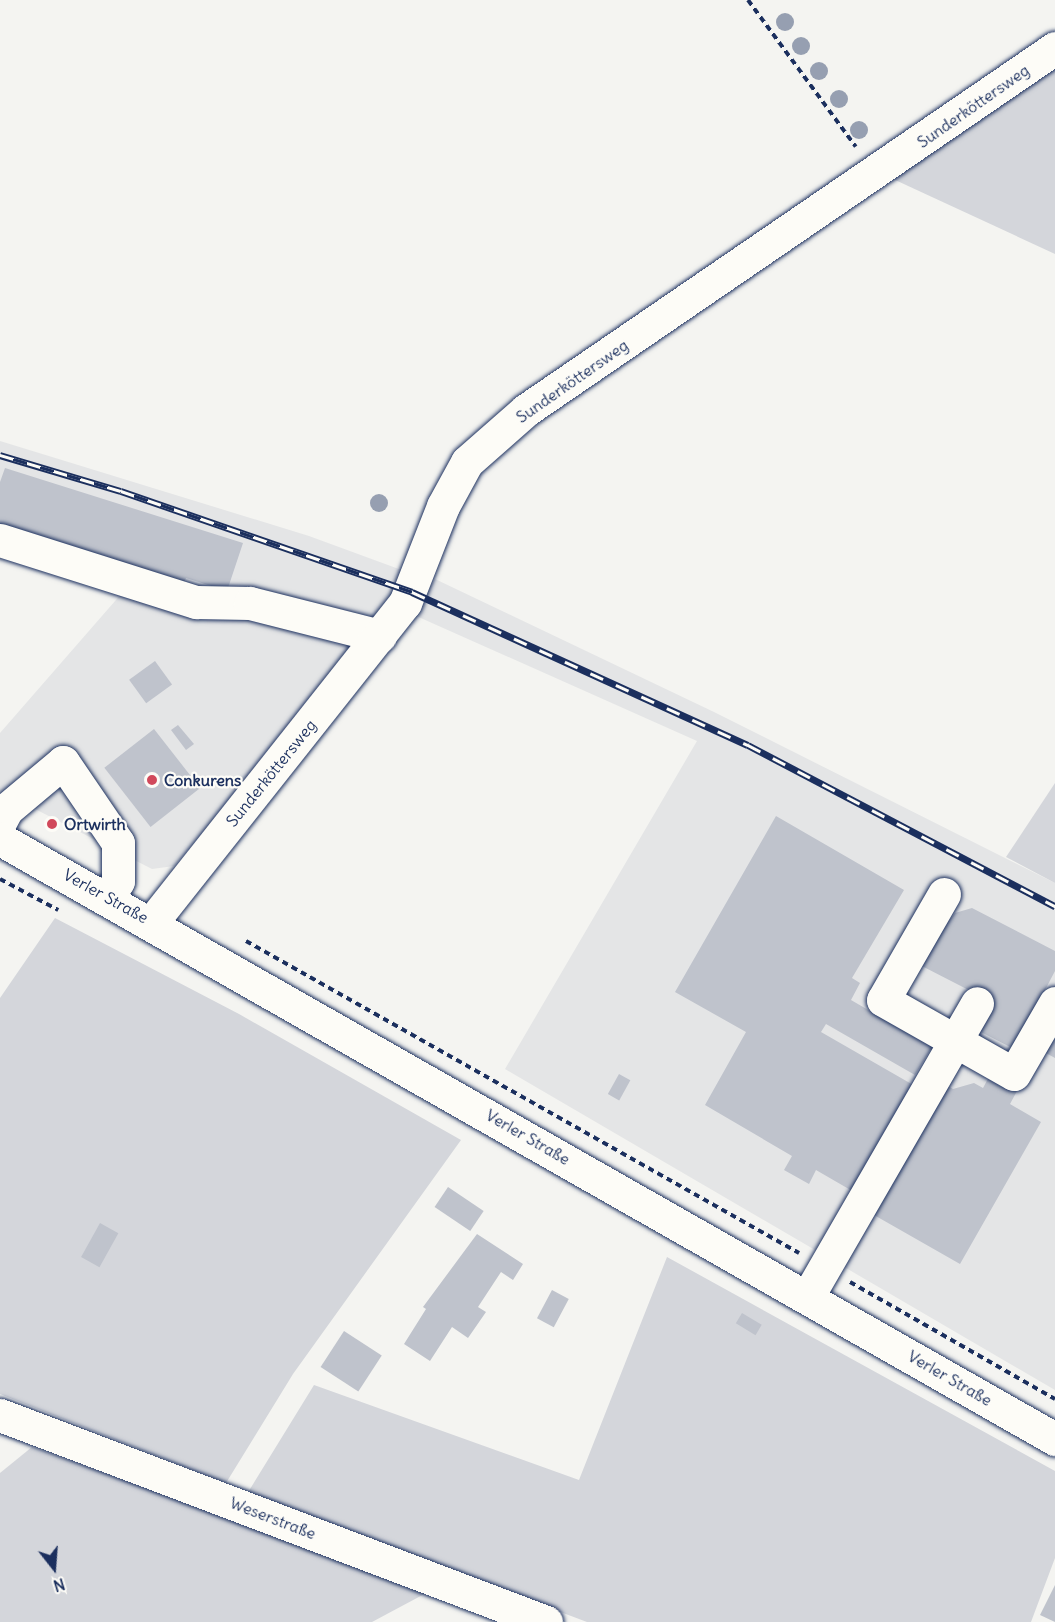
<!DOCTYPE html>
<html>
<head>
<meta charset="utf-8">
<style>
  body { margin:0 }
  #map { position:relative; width:1055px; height:1622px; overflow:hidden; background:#f4f4f1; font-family:Delius,sans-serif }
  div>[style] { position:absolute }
  .built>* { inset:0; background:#e4e5e6 }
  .green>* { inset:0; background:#d4d6db }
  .building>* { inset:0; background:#bfc3cc; transform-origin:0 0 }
  .path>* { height:4px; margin-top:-2px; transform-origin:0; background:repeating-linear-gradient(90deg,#1b2f5e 0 6px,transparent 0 10.5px) }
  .roads { filter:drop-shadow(0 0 2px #1b2f5e) drop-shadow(0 0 2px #1b2f5e) }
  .minor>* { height:33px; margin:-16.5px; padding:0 16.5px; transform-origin:16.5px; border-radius:16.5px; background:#fdfcf7 }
  .major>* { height:33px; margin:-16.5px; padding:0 16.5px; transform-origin:16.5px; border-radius:16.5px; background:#fdfcf7 }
  .rail>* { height:7px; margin-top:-3.5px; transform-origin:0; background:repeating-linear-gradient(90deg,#fdfcf7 0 14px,#1b2f5e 0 28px); box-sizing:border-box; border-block:2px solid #1b2f5e }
  .trees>* { width:18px; height:18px; margin:-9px; border-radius:50%; background:#969fb1 }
  .dots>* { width:16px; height:16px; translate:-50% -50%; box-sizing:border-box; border:3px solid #fdfcf7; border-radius:50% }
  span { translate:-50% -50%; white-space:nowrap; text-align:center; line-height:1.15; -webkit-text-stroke:4.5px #fdfcf7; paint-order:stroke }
  .street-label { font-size:16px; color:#1b2f5e }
  .poi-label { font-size:16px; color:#1b2f5e; font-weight:700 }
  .left { translate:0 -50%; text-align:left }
  .north { position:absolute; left:24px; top:1538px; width:60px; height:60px; -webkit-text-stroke:4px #fdfcf7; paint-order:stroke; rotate:163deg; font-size:16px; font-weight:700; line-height:24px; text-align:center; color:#1b2f5e }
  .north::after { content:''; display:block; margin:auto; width:21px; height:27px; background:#1b2f5e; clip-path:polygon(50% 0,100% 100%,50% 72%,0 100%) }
</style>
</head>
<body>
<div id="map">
  <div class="built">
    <div style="clip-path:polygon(0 441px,309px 536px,407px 572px,352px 658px,174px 866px,152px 869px,0 791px,0 733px,122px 593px,0 556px)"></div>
    <div style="clip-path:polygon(435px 579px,714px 712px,1055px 883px,1055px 1390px,505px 1069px,697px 741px,414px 615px)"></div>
  </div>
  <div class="green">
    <div style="clip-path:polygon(1055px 64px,1055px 254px,893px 179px)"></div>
    <div style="clip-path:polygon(1055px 783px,1055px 883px,1006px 857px)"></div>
    <div style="clip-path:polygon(55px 918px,239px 1014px,461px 1140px,293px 1374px,226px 1483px,0 1394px,0 998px)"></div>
    <div style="clip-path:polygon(667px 1257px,1055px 1471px,1055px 1558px,1031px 1622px,587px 1622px,247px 1494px,314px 1385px,579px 1480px)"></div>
    <div style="clip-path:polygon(32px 1447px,430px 1591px,372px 1622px,0 1622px,0 1473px)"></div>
  </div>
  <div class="building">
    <div style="clip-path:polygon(5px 468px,243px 543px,227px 591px,186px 578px,182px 589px,0 531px,0 482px)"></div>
    <div style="left:155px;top:661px;width:29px;height:32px;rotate:54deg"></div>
    <div style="clip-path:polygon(178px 725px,194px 744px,186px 750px,171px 730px)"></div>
    <div style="left:154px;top:729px;width:75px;height:63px;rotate:52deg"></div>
    <div style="clip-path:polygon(776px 816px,904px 890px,852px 978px,860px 983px,851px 1000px,932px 1047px,915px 1075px,826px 1024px,821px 1032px,915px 1086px,854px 1192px,816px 1170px,809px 1184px,784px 1170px,792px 1156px,705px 1105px,746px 1032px,675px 992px)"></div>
    <div style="clip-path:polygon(972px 908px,1055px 951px,1055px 971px,1014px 1049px,977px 1030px,992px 1002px,916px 963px,955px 913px)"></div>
    <div style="clip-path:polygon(1055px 1033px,1055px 1058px,1044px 1052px)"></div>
    <div style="left:619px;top:1074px;width:13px;height:23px;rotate:29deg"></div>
    <div style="clip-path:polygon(990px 1075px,1017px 1091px,1010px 1104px,1041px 1122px,960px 1264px,867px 1211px,941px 1082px,953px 1089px,974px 1083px,983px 1088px)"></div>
    <div style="left:448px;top:1187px;width:43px;height:24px;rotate:34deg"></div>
    <div style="left:100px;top:1223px;width:21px;height:39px;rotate:29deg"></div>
    <div style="clip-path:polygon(477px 1234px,523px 1264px,513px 1280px,501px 1272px,478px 1307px,486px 1312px,468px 1338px,452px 1327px,430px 1361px,404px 1344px,426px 1309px,423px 1307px)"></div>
    <div style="left:552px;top:1290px;width:19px;height:32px;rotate:28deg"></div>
    <div style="left:742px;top:1313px;width:23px;height:12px;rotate:31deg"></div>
    <div style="left:344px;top:1331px;width:45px;height:43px;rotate:33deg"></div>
    <div style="clip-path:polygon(1055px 1585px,1055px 1622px,1040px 1615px)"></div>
  </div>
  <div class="path">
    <div style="left:748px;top:0;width:182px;rotate:53.7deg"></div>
    <div style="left:0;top:879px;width:66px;rotate:28.1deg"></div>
    <div style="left:246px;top:941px;width:635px;rotate:29.43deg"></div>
    <div style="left:850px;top:1282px;width:236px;rotate:29.7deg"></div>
  </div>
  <div class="roads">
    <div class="minor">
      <div style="left:0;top:540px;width:206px;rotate:17.6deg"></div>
      <div style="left:196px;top:602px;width:54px;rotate:1.1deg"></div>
      <div style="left:250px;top:603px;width:134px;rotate:14.2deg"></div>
      <div style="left:0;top:822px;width:15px;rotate:-62deg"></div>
      <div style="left:7px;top:809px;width:73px;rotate:-40deg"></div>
      <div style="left:63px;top:762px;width:98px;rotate:55.8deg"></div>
      <div style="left:118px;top:843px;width:38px;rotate:90deg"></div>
      <div style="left:118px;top:881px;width:19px;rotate:122deg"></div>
      <div style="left:944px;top:894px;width:122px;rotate:119.9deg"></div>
      <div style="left:883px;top:1000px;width:150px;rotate:29.5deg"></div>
      <div style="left:1014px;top:1074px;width:82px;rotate:-60deg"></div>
      <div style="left:152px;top:922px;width:407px;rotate:-51.6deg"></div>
      <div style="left:405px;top:603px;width:104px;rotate:-68.6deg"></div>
      <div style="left:443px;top:506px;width:50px;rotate:-61.4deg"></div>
      <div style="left:467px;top:462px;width:79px;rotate:-41.4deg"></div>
      <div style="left:526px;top:410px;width:641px;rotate:-34.38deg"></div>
      <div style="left:808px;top:1296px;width:338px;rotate:-60deg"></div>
      <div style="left:0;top:1415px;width:584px;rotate:20.76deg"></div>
    </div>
    <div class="major">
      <div style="left:0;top:839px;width:1214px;rotate:29.63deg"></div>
    </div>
  </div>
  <div class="rail">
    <div style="left:0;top:455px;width:126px;rotate:16.6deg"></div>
    <div style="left:121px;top:491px;width:308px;rotate:19.1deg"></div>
    <div style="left:412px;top:592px;width:369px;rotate:24.5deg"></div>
    <div style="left:748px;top:745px;width:347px;rotate:27.7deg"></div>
  </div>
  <div class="trees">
    <div style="left:785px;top:22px"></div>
    <div style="left:801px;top:46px"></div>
    <div style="left:819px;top:71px"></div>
    <div style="left:839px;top:99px"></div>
    <div style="left:859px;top:130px"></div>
    <div style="left:379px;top:503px"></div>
  </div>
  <div class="dots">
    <div style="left:152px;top:780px;background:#d1495b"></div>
    <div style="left:52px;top:824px;background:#d1495b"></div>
  </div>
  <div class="street-label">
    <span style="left:973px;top:106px;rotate:-35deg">Sunderköttersweg</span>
    <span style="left:572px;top:381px;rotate:-35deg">Sunderköttersweg</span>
    <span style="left:271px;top:773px;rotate:-51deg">Sunderköttersweg</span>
    <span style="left:106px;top:896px;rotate:29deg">Verler Straße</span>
    <span style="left:528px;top:1137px;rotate:30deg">Verler Straße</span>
    <span style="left:950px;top:1378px;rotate:30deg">Verler Straße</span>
    <span style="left:273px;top:1518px;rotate:21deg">Weserstraße</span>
  </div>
  <div class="poi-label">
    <span class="left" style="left:164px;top:780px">Conkurens</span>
    <span class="left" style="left:64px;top:824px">Ortwirth</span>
  </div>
  <div class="north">N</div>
</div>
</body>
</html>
